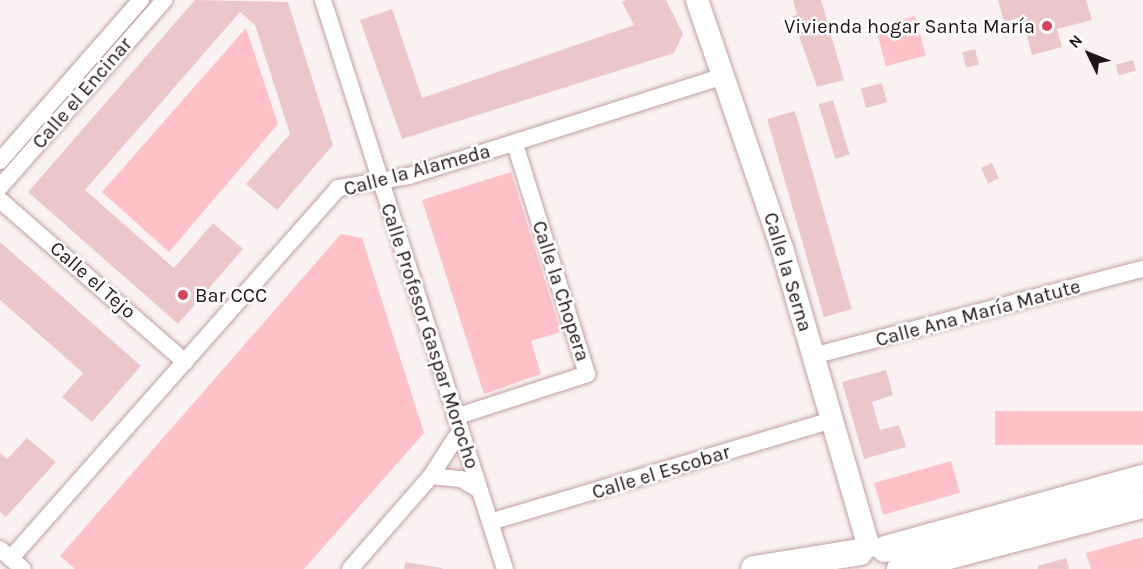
<!DOCTYPE html>
<html>
<head>
<meta charset="utf-8">
<style>
  body { margin:0 }
  #map { position:relative; width:1143px; height:569px; overflow:hidden; background:#faf2f2; font-family:Karla,sans-serif }
  div>[style] { position:absolute }
  .green>* { inset:0; background:#fdc1c7; transform-origin:0 0 }
  .building>* { inset:0; background:#ecc7ca; transform-origin:0 0 }
  .roads { filter:drop-shadow(0 0 2px #c3a0a3) drop-shadow(0 0 2px #c3a0a3) }
  .street>* { height:16px; margin:-8px; padding:0 8px; transform-origin:8px; border-radius:8px; background:#fff }
  .secondary>* { height:22px; margin:-11px; padding:0 11px; transform-origin:11px; border-radius:11px; background:#fff }
  .primary>* { height:26px; margin:-13px; padding:0 13px; transform-origin:13px; border-radius:13px; background:#fff }
  .dots>* { width:16px; height:16px; translate:-50% -50%; box-sizing:border-box; border:3px solid #fff; border-radius:50% }
  span { translate:-50% -50%; white-space:nowrap; text-align:center; line-height:1.15; -webkit-text-stroke:5px #fff; paint-order:stroke }
  .poi-label { font-size:20px; color:#211416 }
  .right { translate:-100% -50%; text-align:right }
  .left { translate:0 -50%; text-align:left }
  .street-label { font-size:20px; color:#211416 }
  .north { position:absolute; left:1059px; top:24px; width:60px; height:60px; -webkit-text-stroke:4px #fff; paint-order:stroke; rotate:313deg; font-size:16px; font-weight:700; line-height:24px; text-align:center; color:#211416 }
  .north::after { content:''; display:block; margin:auto; width:21px; height:27px; background:#211416; clip-path:polygon(50% 0,100% 100%,50% 72%,0 100%) }
</style>
</head>
<body>
<div id="map">
  <div class="green">
    <div style="left:915px;top:16px;width:41px;height:41px;rotate:75deg"></div>
    <div style="clip-path:polygon(246px 28px,278px 124px,169px 252px,102px 192px)"></div>
    <div style="clip-path:polygon(511px 172px,561px 332px,531px 341px,541px 374px,484px 394px,422px 200px)"></div>
    <div style="clip-path:polygon(341px 234px,362px 238px,424px 433px,304px 569px,75px 569px,60px 556px)"></div>
    <div style="left:1143px;top:411px;width:34px;height:148px;rotate:90deg"></div>
    <div style="left:951px;top:461px;width:33px;height:80px;rotate:74deg"></div>
    <div style="clip-path:polygon(1143px 537px,1143px 569px,1091px 569px,1086px 553px)"></div>
  </div>
  <div class="building">
    <div style="clip-path:polygon(195px 0,288px 2px,333px 145px,277px 210px,246px 184px,290px 134px,255px 25px,240px 12px,85px 190px,174px 268px,213px 223px,243px 249px,178px 324px,28px 192px)"></div>
    <div style="clip-path:polygon(627px 0,666px 0,683px 34px,674px 53px,402px 139px,360px 20px,392px 9px,422px 98px,634px 25px,622px 2px)"></div>
    <div style="clip-path:polygon(793px 0,821px 0,844px 80px,817px 87px,792px 16px,797px 15px)"></div>
    <div style="clip-path:polygon(998px 0,1086px 0,1092px 20px,1057px 29px,1062px 47px,1032px 55px,1022px 17px,1004px 22px)"></div>
    <div style="left:975px;top:49px;width:16px;height:13px;rotate:76deg"></div>
    <div style="left:1133px;top:60px;width:11px;height:18px;rotate:75deg"></div>
    <div style="left:882px;top:83px;width:20px;height:22px;rotate:75deg"></div>
    <div style="left:833px;top:100px;width:57px;height:15px;rotate:73deg"></div>
    <div style="left:795px;top:111px;width:206px;height:29px;rotate:74deg"></div>
    <div style="left:992px;top:163px;width:17px;height:12px;rotate:66deg"></div>
    <div style="clip-path:polygon(0 242px,141px 366px,92px 422px,62px 397px,83px 373px,0 300px)"></div>
    <div style="clip-path:polygon(886px 370px,893px 395px,872px 402px,880px 430px,899px 425px,906px 447px,864px 459px,842px 382px)"></div>
    <div style="clip-path:polygon(27px 438px,56px 462px,6px 517px,0 512px,0 453px,7px 459px)"></div>
    <div style="clip-path:polygon(1066px 558px,1069px 569px,1038px 569px,1038px 566px)"></div>
    <div style="clip-path:polygon(405px 562px,442px 568px,442px 569px,404px 569px)"></div>
  </div>
  <div class="roads">
    <div class="street">
      <div style="left:323px;top:0;width:597px;rotate:72.26deg"></div>
      <div style="left:0;top:161px;width:214px;rotate:-48.8deg"></div>
      <div style="left:0;top:187px;width:249px;rotate:-48.7deg"></div>
      <div style="left:0;top:200px;width:246px;rotate:41.2deg"></div>
      <div style="left:813px;top:356px;width:341px;rotate:-14.8deg"></div>
      <div style="left:455px;top:417px;width:139px;rotate:-18deg"></div>
      <div style="left:587px;top:374px;width:241px;rotate:-107.4deg"></div>
      <div style="left:431px;top:476px;width:30px;rotate:6deg"></div>
      <div style="left:461px;top:479px;width:21px;rotate:31deg"></div>
      <div style="left:490px;top:522px;width:357px;rotate:-16.6deg"></div>
      <div style="left:0;top:549px;width:30px;rotate:41deg"></div>
      <div style="left:11px;top:558px;width:494px;rotate:-48.5deg"></div>
      <div style="left:338px;top:188px;width:72px;rotate:-9.6deg"></div>
      <div style="left:409px;top:176px;width:331px;rotate:-17.6deg"></div>
      <div style="left:350px;top:569px;width:123px;rotate:-48.9deg"></div>
      <div style="left:431px;top:476px;width:54px;rotate:-57.2deg"></div>
    </div>
    <div class="secondary">
      <div style="left:697px;top:0;width:262px;rotate:71.1deg"></div>
      <div style="left:782px;top:248px;width:311px;rotate:73.8deg"></div>
    </div>
    <div class="primary">
      <div style="left:885px;top:549px;width:268px;rotate:-15.4deg"></div>
      <div style="left:754px;top:569px;width:107px;rotate:-9.1deg"></div>
      <div style="left:900px;top:569px;width:251px;rotate:-14.8deg"></div>
    </div>
  </div>
  <div class="dots">
    <div style="left:1047px;top:26px;background:#d44461"></div>
    <div style="left:183px;top:295px;background:#d44461"></div>
  </div>
  <div class="poi-label">
    <span class="right" style="left:1035px;top:26px">Vivienda hogar Santa María</span>
    <span class="left" style="left:195px;top:295px">Bar CCC</span>
  </div>
  <div class="street-label">
    <span style="left:82px;top:93px;rotate:-49deg">Calle el Encinar</span>
    <span style="left:417px;top:170px;rotate:-15deg">Calle la Alameda</span>
    <span style="left:788px;top:272px;rotate:73deg">Calle la Serna</span>
    <span style="left:93px;top:280px;rotate:41deg">Calle el Tejo</span>
    <span style="left:561px;top:291px;rotate:72deg">Calle la Chopera</span>
    <span style="left:978px;top:313px;rotate:-15deg">Calle Ana María Matute</span>
    <span style="left:430px;top:336px;rotate:72deg">Calle Profesor Gaspar Morocho</span>
    <span style="left:661px;top:472px;rotate:-17deg">Calle el Escobar</span>
  </div>
  <div class="north">N</div>
</div>
</body>
</html>
